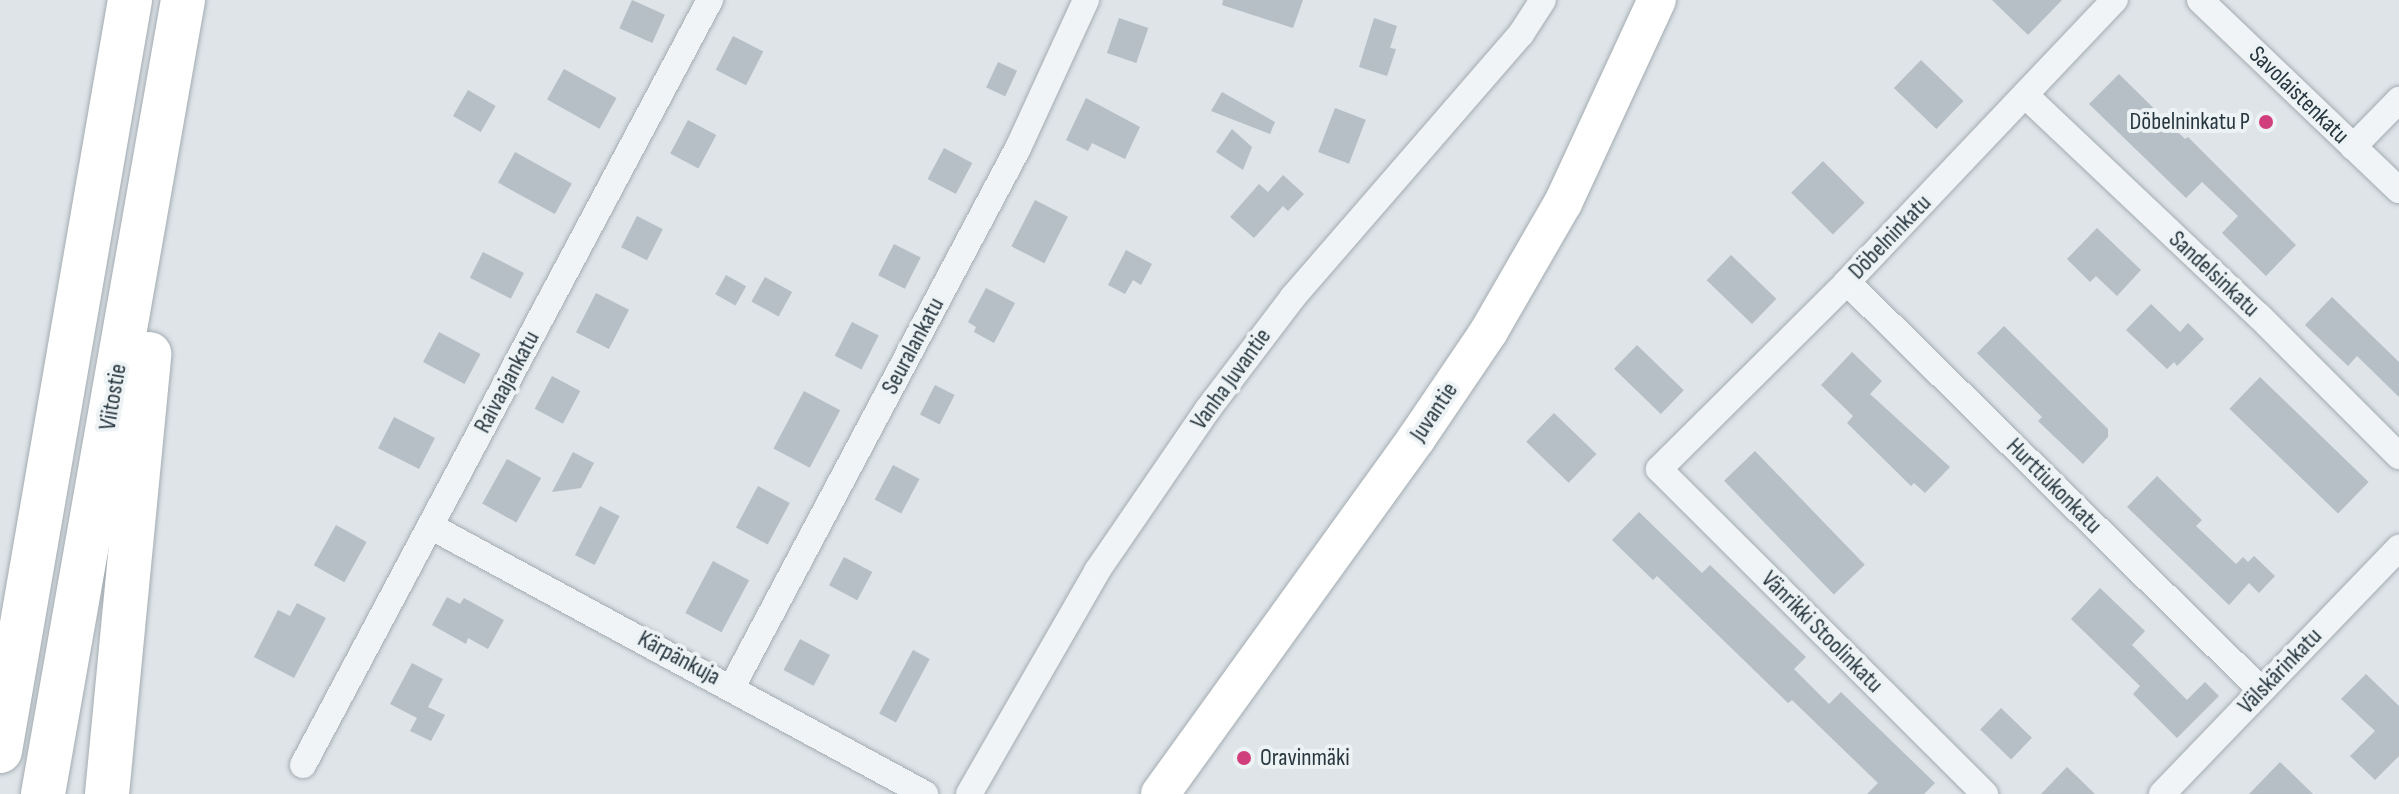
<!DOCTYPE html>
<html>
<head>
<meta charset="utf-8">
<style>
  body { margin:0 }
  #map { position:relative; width:2399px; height:794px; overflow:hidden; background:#dee4e8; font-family:"Sofia Sans Condensed",sans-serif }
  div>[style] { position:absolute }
  .building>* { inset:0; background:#b5bfc5; transform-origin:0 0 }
  .roads { filter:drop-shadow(0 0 2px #a3acb2) drop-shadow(0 0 2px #a3acb2) }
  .minor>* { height:26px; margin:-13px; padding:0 13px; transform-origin:13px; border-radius:13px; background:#f1f4f6 }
  .secondary>* { height:38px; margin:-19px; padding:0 19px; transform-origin:19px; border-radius:19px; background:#fff }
  .trunk>* { height:44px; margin:-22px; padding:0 22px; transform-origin:22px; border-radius:22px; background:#fff }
  .dots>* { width:22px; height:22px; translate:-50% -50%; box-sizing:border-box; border:4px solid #edf3f5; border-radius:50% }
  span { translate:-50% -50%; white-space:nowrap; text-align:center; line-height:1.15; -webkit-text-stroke:8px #edf3f5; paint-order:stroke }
  .street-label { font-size:24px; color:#27363f }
  .poi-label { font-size:24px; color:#27363f }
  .right { translate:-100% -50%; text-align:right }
  .left { translate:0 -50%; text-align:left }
</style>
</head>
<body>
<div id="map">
  <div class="building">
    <div style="left:632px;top:0;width:36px;height:31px;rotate:24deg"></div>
    <div style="clip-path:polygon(1223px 0,1303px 0,1293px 28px,1222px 5px)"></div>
    <div style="clip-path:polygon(1992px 0,2062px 0,2028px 35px)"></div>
    <div style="left:1119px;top:18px;width:31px;height:37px;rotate:19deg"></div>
    <div style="clip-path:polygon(1374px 18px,1397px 26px,1390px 48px,1396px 49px,1387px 76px,1359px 67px)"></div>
    <div style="left:733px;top:36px;width:34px;height:38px;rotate:27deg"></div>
    <div style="left:1921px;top:60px;width:59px;height:39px;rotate:44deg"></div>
    <div style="left:998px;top:62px;width:21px;height:28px;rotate:25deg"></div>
    <div style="left:564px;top:69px;width:60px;height:35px;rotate:29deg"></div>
    <div style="clip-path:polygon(2119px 74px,2185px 139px,2188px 137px,2296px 245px,2266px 276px,2222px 233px,2238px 216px,2202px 182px,2186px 198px,2089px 104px)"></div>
    <div style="left:468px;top:90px;width:32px;height:30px;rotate:30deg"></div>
    <div style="clip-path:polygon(1222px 92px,1275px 122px,1270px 134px,1211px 111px)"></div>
    <div style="clip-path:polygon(1086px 98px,1140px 127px,1125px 159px,1092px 143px,1088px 151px,1066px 140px)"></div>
    <div style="left:1335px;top:108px;width:33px;height:47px;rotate:21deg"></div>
    <div style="left:688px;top:120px;width:32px;height:38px;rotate:28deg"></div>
    <div style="clip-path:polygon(1232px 129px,1252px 147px,1243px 170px,1216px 152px)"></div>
    <div style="left:944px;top:148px;width:32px;height:35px;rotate:28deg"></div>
    <div style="left:515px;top:152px;width:65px;height:35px;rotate:29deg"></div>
    <div style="left:1823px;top:161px;width:59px;height:45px;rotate:45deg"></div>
    <div style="clip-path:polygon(1283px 175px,1304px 194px,1288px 211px,1283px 206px,1254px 238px,1230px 217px,1259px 184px,1268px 192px)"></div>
    <div style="left:1035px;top:200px;width:37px;height:52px;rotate:27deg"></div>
    <div style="left:637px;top:216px;width:29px;height:35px;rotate:27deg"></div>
    <div style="clip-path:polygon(2097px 228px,2141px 270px,2117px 296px,2096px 276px,2090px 282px,2067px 259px)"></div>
    <div style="left:894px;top:244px;width:30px;height:35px;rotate:27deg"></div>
    <div style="clip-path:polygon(1126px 250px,1152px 264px,1141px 285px,1133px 280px,1125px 294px,1108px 285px)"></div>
    <div style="left:483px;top:252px;width:46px;height:29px;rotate:27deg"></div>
    <div style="left:1731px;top:255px;width:63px;height:35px;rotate:44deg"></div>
    <div style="left:726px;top:275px;width:23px;height:22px;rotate:29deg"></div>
    <div style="left:765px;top:277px;width:31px;height:28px;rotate:29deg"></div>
    <div style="clip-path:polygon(986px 288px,1015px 303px,994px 343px,974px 332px,976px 327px,968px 322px)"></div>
    <div style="left:596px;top:293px;width:37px;height:44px;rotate:27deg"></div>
    <div style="clip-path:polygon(2332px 297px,2399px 362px,2399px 397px,2357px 356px,2348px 366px,2305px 325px)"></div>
    <div style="clip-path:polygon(2151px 304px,2180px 332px,2188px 323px,2204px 339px,2177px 366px,2174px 362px,2167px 369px,2126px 330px)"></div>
    <div style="left:852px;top:322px;width:30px;height:38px;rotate:27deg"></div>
    <div style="clip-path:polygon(2004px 326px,2108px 429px,2108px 437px,2083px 464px,2038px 421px,2042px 417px,1977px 353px)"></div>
    <div style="left:439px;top:332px;width:47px;height:34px;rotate:28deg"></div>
    <div style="left:1637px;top:345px;width:65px;height:33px;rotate:44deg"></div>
    <div style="clip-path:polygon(1852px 352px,1882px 381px,1870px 394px,1950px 467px,1925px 493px,1914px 483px,1911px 486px,1847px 423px,1853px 416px,1821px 385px)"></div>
    <div style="left:552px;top:376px;width:32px;height:37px;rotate:28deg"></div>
    <div style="left:2260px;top:377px;width:151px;height:44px;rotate:44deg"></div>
    <div style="left:935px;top:385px;width:22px;height:33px;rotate:27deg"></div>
    <div style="left:804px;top:391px;width:41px;height:65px;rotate:28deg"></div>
    <div style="left:1554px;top:413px;width:59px;height:40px;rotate:44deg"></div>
    <div style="left:394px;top:417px;width:46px;height:35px;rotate:27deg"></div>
    <div style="left:1755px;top:451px;width:158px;height:43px;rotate:46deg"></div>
    <div style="clip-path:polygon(573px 452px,594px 463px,581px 488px,552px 492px)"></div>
    <div style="left:507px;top:459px;width:39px;height:51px;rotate:29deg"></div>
    <div style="left:893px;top:465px;width:30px;height:39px;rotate:28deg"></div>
    <div style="clip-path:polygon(2157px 476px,2202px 520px,2196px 526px,2236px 564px,2243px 557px,2248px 562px,2254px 556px,2275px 576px,2259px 593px,2249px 583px,2229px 605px,2127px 507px)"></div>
    <div style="left:758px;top:486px;width:36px;height:47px;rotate:28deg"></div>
    <div style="left:600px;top:506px;width:22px;height:55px;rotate:27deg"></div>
    <div style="clip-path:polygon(1639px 512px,1702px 573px,1710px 565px,1806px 657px,1794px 669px,1829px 704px,1841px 692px,1935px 783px,1924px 794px,1867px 794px,1878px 783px,1792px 700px,1788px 703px,1657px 576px,1653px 580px,1612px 540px)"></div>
    <div style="left:336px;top:525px;width:35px;height:46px;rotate:29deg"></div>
    <div style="left:844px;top:557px;width:32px;height:32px;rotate:28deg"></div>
    <div style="left:713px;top:561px;width:41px;height:59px;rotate:28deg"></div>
    <div style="clip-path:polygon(2100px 588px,2145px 631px,2132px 645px,2187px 700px,2205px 682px,2219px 696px,2177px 738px,2133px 694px,2140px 686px,2071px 619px)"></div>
    <div style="clip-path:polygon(447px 597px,460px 604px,464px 598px,504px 620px,488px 649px,468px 638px,466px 644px,432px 625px)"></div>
    <div style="clip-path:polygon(297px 603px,326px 618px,294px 678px,254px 657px,278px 610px,290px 616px)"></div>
    <div style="left:800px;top:639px;width:34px;height:35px;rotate:28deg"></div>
    <div style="left:913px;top:650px;width:19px;height:72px;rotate:28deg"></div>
    <div style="clip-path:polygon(412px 663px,443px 679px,428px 707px,445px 715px,431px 741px,410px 731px,417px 718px,390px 704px)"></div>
    <div style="clip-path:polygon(2366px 674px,2399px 706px,2399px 756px,2375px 780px,2350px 756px,2375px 731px,2341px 699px)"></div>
    <div style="left:2001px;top:708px;width:43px;height:30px;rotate:44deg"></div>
    <div style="clip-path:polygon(2280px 762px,2313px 794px,2249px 794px)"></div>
    <div style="clip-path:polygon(2067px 767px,2095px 794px,2041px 794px)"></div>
  </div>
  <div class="roads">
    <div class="minor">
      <div style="left:2200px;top:0;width:275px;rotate:43.7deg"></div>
      <div style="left:2025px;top:95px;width:322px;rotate:43.4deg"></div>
      <div style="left:2259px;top:316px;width:198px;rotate:45deg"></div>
      <div style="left:2353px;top:147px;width:66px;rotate:-45.6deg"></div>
      <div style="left:1847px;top:282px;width:581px;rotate:44.58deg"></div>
      <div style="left:430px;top:526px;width:563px;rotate:28.43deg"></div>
      <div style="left:732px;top:687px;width:610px;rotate:-62.05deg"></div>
      <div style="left:1018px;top:148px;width:163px;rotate:-65.3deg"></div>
      <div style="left:303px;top:765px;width:867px;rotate:-61.99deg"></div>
      <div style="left:969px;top:794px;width:257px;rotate:-60.1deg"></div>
      <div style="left:1097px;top:571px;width:196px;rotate:-55.6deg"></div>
      <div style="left:1208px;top:409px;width:141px;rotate:-52.8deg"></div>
      <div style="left:1293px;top:297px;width:348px;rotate:-49.1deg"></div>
      <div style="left:1521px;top:34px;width:40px;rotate:-57.1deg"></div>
      <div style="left:1985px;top:794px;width:460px;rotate:-135.1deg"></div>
      <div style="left:1659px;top:469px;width:265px;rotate:-44.8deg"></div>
      <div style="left:1847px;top:282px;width:389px;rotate:-46.5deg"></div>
      <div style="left:2162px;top:794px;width:342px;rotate:-46.1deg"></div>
    </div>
    <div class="secondary">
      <div style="left:1160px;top:794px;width:438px;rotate:-54.2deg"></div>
      <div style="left:1416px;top:439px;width:130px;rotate:-55.9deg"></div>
      <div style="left:1489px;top:331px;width:148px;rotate:-60deg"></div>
      <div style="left:1563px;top:203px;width:224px;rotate:-65.2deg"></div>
    </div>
    <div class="trunk">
      <div style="left:0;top:751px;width:762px;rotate:-80.18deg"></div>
      <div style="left:43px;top:794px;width:806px;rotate:-80deg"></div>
      <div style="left:107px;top:794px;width:442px;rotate:-84.5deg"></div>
    </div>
  </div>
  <div class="dots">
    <div style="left:2266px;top:122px;background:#d13e7c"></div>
    <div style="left:1244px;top:758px;background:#d13e7c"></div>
  </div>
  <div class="street-label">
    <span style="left:2299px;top:95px;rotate:44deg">Savolaistenkatu</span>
    <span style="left:1890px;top:237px;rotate:-46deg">Döbelninkatu</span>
    <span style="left:2214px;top:274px;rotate:43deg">Sandelsinkatu</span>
    <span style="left:913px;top:346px;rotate:-62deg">Seuralankatu</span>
    <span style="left:1231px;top:379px;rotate:-54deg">Vanha Juvantie</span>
    <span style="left:507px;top:382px;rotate:-62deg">Raivaajankatu</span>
    <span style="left:113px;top:397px;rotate:-80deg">Viitostie</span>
    <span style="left:1434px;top:412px;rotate:-56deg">Juvantie</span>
    <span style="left:2054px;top:486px;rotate:45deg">Hurttiukonkatu</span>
    <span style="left:1822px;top:632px;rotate:45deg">Vänrikki Stoolinkatu</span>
    <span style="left:679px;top:658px;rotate:28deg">Kärpänkuja</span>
    <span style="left:2280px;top:671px;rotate:-46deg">Välskärinkatu</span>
  </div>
  <div class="poi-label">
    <span class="right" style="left:2250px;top:122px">Döbelninkatu P</span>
    <span class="left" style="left:1260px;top:758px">Oravinmäki</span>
  </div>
</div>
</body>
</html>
